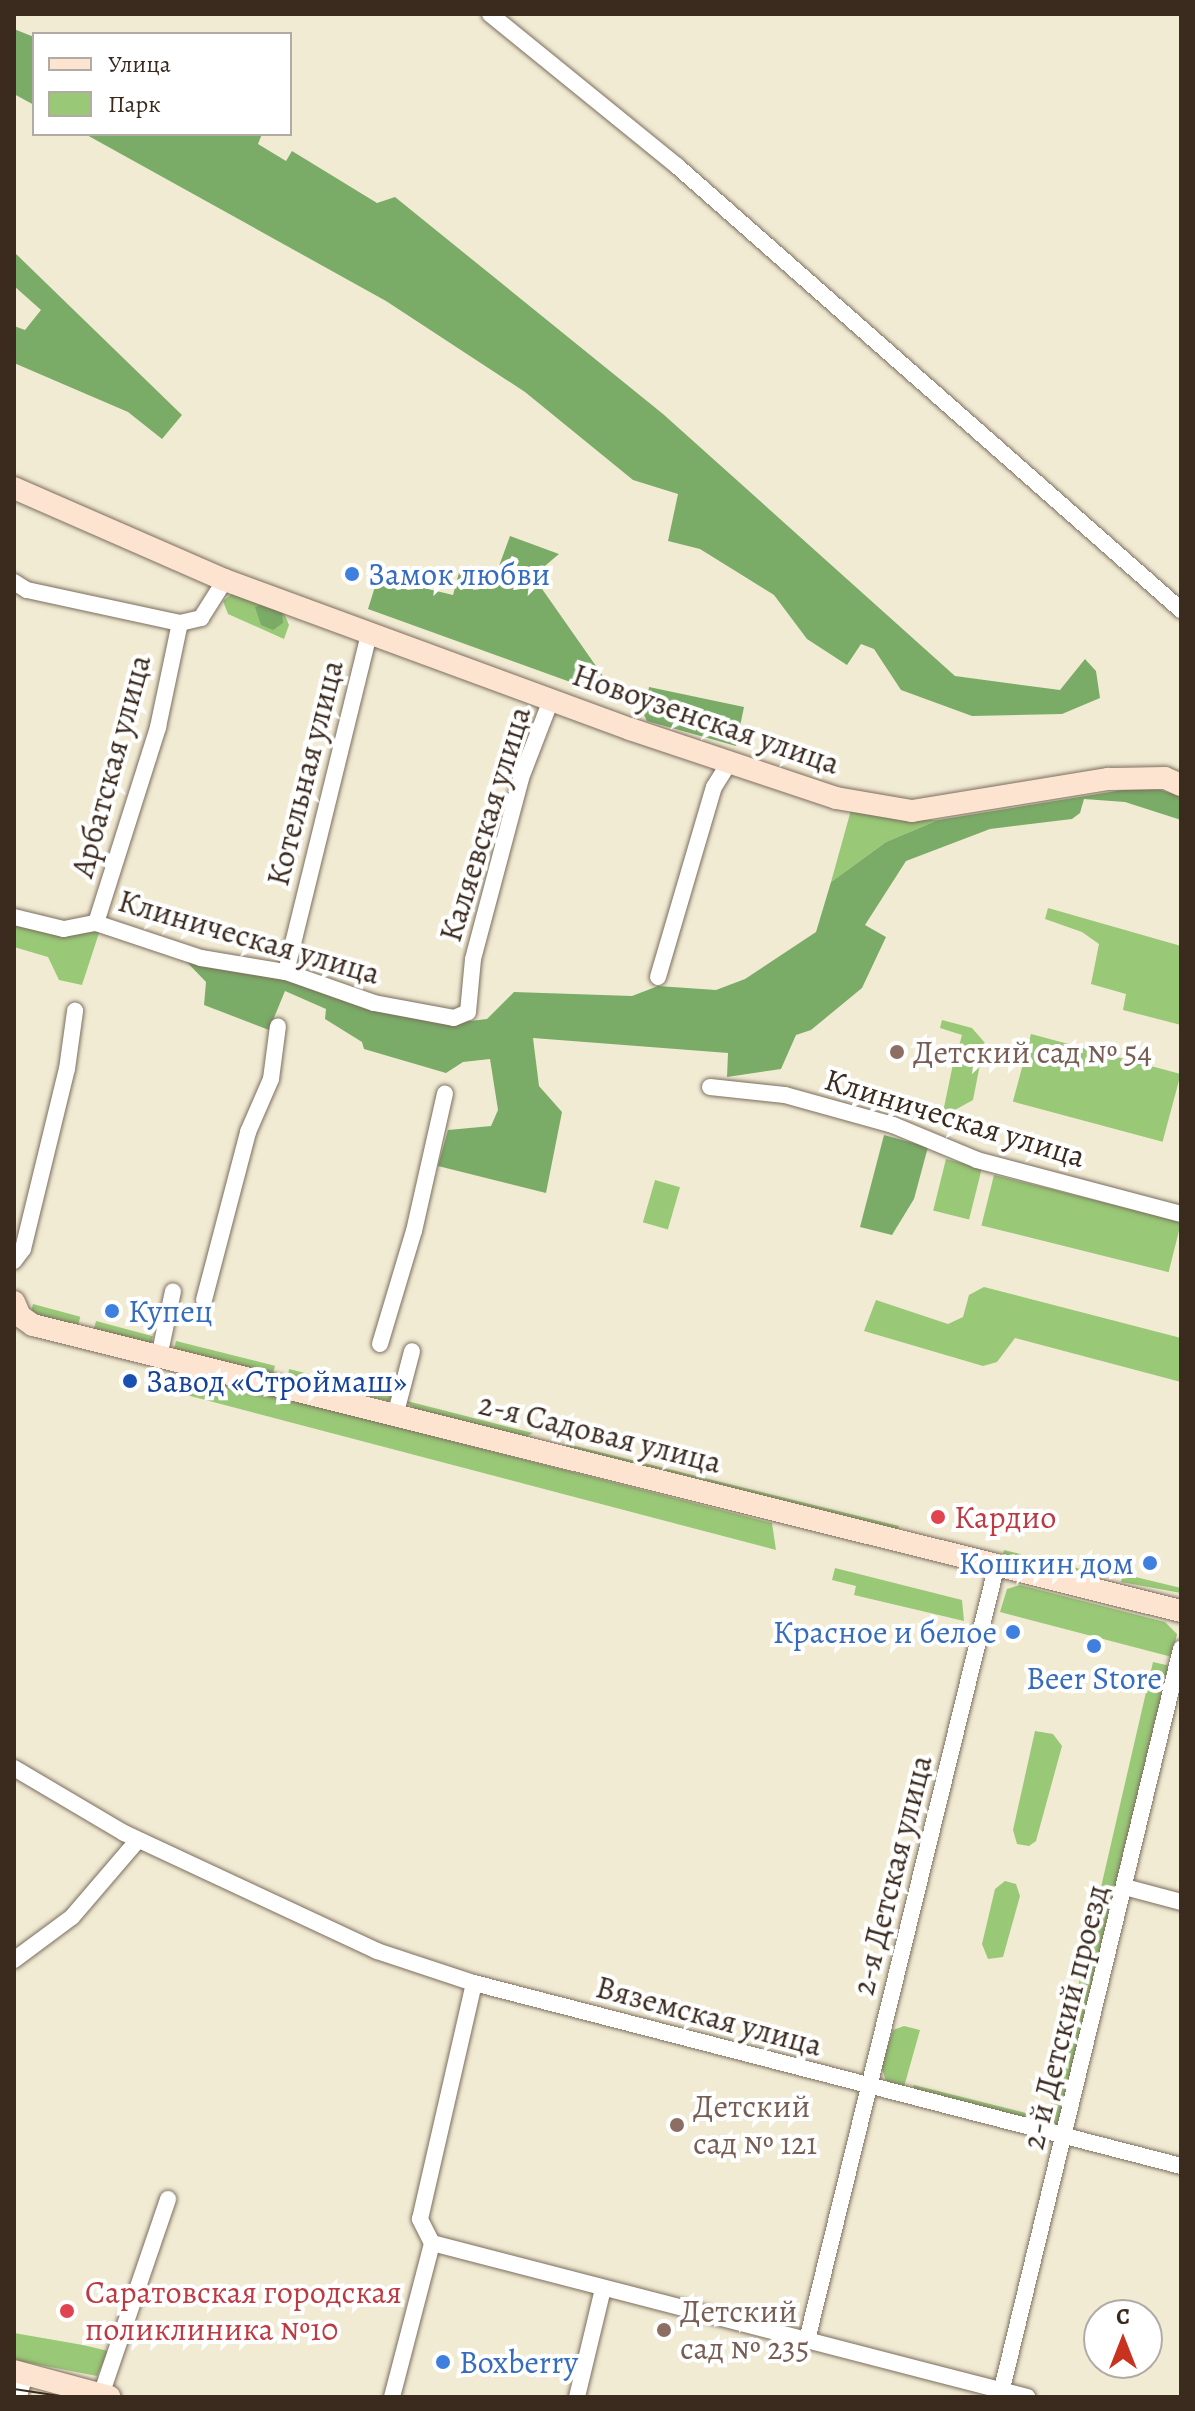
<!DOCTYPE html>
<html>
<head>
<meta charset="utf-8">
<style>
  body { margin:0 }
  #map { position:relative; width:1195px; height:2411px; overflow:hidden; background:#f2ebd4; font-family:Alegreya,serif }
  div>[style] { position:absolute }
  .green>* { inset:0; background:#99c877; transform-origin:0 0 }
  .forest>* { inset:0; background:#7aac68 }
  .roads { filter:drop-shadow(0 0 2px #7b6e5e) drop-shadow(0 0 2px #7b6e5e) }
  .street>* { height:16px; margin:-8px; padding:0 8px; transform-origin:8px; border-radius:8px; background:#fff }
  .secondary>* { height:22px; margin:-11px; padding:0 11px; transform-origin:11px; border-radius:11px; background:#fde4d1 }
  .tram>* { height:2px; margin:-1px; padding:0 1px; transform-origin:1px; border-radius:1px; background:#3b2a1e }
  .dots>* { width:22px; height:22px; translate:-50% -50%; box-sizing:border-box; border:4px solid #fff; border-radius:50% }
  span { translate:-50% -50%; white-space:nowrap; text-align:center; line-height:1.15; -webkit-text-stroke:8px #fff; paint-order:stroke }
  .shop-label { font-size:32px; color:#366cbe }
  .left { translate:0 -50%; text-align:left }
  .right { translate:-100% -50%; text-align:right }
  .street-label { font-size:32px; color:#3b2a1e }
  .education-label { font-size:32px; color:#785e54 }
  .transit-label { font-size:32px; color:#164399 }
  .health-label { font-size:32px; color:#be3a42 }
  .frame { position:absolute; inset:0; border:16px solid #3b2a1e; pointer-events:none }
  .legend { position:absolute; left:32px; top:32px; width:260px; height:104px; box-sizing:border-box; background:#fff; border:2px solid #b1aaa5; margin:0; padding:10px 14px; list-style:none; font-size:24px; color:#3b2a1e }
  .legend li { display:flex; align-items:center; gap:16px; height:40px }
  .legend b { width:40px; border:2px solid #b1aaa5 }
  .north { position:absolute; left:1083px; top:2299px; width:80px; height:80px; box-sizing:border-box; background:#fff; border:2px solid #b1aaa5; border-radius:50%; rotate:0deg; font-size:22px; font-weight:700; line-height:32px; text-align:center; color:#3b2a1e }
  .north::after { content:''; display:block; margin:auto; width:28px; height:36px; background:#c8321e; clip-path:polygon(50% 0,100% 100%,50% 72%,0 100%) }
</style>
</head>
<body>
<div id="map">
  <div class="green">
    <div style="clip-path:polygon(234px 592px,283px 611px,289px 625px,284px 639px,228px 614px,223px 601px)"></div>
    <div style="clip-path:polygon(851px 810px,909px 820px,938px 820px,886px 842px,831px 882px)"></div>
    <div style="clip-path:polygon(1048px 908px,1181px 946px,1181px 1025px,1123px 1010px,1126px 994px,1091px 984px,1099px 944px,1082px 932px,1045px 919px)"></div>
    <div style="clip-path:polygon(14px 922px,100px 930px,82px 985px,59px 980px,48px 957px,14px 947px)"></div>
    <div style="clip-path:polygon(942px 1020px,972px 1028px,985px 1043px,956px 1057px,962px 1035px,940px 1028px)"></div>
    <div style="left:1031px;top:1034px;width:155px;height:70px;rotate:15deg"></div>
    <div style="clip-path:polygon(983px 1049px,973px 1100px,942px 1117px,953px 1064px)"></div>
    <div style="left:946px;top:1159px;width:37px;height:53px;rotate:14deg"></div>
    <div style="left:994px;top:1175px;width:193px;height:52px;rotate:14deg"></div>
    <div style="left:655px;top:1180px;width:26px;height:44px;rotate:16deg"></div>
    <div style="clip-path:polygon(984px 1287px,1181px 1338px,1181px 1382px,1015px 1338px,997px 1362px,983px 1366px,864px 1331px,876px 1300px,948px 1324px,963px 1317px,969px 1295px)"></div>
    <div style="left:33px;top:1304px;width:49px;height:9px;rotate:15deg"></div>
    <div style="left:96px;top:1321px;width:59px;height:10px;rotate:15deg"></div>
    <div style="left:176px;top:1341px;width:102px;height:10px;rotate:14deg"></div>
    <div style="clip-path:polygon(289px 1369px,394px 1395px,388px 1401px,288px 1377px)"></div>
    <div style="clip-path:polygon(190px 1374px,772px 1523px,776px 1550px,175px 1392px,183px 1376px)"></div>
    <div style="clip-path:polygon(403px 1400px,533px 1433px,521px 1440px,422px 1414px)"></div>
    <div style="clip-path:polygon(567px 1444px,899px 1526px,897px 1536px,564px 1452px)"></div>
    <div style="left:1004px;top:1550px;width:92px;height:7px;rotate:14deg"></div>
    <div style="clip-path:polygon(835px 1568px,962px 1600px,964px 1621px,854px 1595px,856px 1586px,832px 1580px)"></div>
    <div style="clip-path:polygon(1123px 1574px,1181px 1588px,1181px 1593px,1121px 1582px)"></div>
    <div style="clip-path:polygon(1020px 1585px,1165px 1622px,1177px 1634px,1172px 1657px,1000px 1612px,1007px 1589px)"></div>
    <div style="left:1153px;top:1662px;width:18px;height:474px;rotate:13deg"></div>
    <div style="clip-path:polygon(1035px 1731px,1053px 1734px,1062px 1746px,1036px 1841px,1029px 1846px,1017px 1844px,1013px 1830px)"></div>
    <div style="clip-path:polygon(1005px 1881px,1016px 1884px,1020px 1896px,1003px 1957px,988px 1959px,982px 1944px,995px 1889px)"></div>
    <div style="clip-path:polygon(904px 2026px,920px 2030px,904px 2087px,886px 2081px,881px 2066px,893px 2030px)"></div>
    <div style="clip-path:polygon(914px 2085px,1038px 2116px,1036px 2122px,912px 2090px)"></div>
    <div style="clip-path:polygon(14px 2333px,83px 2345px,108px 2351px,97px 2376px,14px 2360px)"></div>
  </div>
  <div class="forest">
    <div style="clip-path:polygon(14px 29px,34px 37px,34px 105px,14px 94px)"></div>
    <div style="clip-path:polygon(85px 134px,262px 134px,258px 144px,286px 161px,292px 151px,377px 203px,395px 197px,663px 414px,955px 676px,1060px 690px,1085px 659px,1096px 671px,1100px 698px,1062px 714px,972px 716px,901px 690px,874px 649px,861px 644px,847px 665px,807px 639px,774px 595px,700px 549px,668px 541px,678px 494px,633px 480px,525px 392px,386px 301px)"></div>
    <div style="clip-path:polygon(14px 252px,182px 415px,162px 439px,128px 412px,14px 363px,14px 326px,25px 330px,41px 310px,14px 286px)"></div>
    <div style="clip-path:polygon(510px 536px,559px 554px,533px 576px,603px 676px,598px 692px,368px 609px,378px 577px,453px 595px,460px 569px,495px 577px)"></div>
    <div style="clip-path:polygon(263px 604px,282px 613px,283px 623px,273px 630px,261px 625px,255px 607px)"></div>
    <div style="clip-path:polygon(649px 687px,744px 707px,736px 746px,647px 721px,644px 715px)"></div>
    <div style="clip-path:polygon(1147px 786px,1181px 796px,1181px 820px,1125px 802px,1084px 799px,1080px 813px,1072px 819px,990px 829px,906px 861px,865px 925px,886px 937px,862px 988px,811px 1030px,796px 1035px,781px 1069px,727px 1077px,728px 1053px,533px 1038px,539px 1086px,562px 1112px,546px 1193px,438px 1166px,448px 1130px,491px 1126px,498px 1110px,490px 1059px,463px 1062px,446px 1073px,364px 1049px,362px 1042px,325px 1019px,326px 1009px,285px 991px,269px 1030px,204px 1005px,206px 982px,181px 956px,293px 979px,453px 1023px,487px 1019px,514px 992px,632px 996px,658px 986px,716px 990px,745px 979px,816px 932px,831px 882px,886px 842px,938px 820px)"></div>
    <div style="clip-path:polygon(884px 1135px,928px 1147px,914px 1199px,892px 1235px,860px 1227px)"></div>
  </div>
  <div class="roads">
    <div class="street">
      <div style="left:490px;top:14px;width:241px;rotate:39.1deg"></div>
      <div style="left:677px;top:166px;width:672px;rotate:41.38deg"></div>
      <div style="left:14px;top:582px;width:15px;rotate:32deg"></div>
      <div style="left:27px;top:590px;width:157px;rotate:12.2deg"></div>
      <div style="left:180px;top:623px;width:22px;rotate:-13deg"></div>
      <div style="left:201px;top:618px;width:45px;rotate:-57.7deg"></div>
      <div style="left:14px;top:917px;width:51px;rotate:13.5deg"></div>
      <div style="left:64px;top:929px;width:33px;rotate:-11deg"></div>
      <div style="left:96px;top:923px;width:111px;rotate:18.4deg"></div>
      <div style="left:201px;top:958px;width:86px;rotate:9.4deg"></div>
      <div style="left:286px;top:972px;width:93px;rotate:19.4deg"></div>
      <div style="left:374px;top:1003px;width:81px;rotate:10.6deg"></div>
      <div style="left:454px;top:1018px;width:15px;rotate:-23deg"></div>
      <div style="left:468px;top:1012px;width:53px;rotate:-84.6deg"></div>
      <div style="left:473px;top:959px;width:187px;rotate:-75.1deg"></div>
      <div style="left:521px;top:778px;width:84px;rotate:-69deg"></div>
      <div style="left:96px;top:923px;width:206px;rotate:-72.4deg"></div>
      <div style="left:158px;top:727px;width:106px;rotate:-78.1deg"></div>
      <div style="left:286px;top:972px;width:349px;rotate:-76.2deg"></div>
      <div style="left:658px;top:977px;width:198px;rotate:-73.6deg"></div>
      <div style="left:714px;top:787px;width:28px;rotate:-58deg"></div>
      <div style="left:710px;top:1087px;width:75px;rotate:6.1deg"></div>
      <div style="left:785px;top:1095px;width:112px;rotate:15.5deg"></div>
      <div style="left:893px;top:1125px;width:91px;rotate:22.6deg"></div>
      <div style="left:977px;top:1160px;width:211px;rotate:14.8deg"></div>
      <div style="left:14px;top:1261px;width:15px;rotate:-53deg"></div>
      <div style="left:23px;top:1249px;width:185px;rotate:-76.3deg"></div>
      <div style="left:67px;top:1069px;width:59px;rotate:-82.1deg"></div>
      <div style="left:204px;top:1300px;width:174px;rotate:-75.3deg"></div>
      <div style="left:248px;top:1132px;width:58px;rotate:-66.5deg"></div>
      <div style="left:271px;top:1079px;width:53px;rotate:-82.5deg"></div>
      <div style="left:380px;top:1344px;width:118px;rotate:-73.3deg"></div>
      <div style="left:414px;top:1231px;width:141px;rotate:-77.3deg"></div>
      <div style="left:159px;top:1357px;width:67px;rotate:-78deg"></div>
      <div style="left:395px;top:1416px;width:67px;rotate:-75.3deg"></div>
      <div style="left:14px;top:1768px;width:128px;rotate:30.6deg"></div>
      <div style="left:124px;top:1833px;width:279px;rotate:25deg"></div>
      <div style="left:377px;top:1951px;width:102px;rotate:18.3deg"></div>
      <div style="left:474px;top:1983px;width:730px;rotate:14.51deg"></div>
      <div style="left:1125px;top:1887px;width:58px;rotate:15deg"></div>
      <div style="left:14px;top:1960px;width:72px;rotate:-36.6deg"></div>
      <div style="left:72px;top:1917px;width:101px;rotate:-49.4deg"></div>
      <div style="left:432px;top:2243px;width:615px;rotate:14.51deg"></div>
      <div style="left:432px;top:2243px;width:27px;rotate:-117deg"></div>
      <div style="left:420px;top:2219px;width:242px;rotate:-77.1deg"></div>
      <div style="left:807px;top:2340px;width:799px;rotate:-76.24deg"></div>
      <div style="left:102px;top:2392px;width:204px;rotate:-71.1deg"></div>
      <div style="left:19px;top:2397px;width:25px;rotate:-76deg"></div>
      <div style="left:392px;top:2397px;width:159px;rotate:-75.4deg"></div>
      <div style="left:577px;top:2397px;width:111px;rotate:-76.5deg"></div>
      <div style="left:1000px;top:2397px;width:770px;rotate:-76.4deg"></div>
    </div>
    <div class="secondary">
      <div style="left:14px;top:488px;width:230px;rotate:23.6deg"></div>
      <div style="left:225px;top:580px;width:432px;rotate:20.2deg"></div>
      <div style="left:630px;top:729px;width:217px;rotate:18.5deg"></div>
      <div style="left:836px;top:798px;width:77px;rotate:9.7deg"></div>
      <div style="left:912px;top:811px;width:199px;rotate:-9.3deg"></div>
      <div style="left:1108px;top:779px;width:57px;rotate:-1deg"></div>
      <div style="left:1165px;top:778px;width:17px;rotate:24deg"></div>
      <div style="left:14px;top:1302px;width:15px;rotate:67deg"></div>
      <div style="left:20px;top:1316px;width:16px;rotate:35deg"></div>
      <div style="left:33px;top:1325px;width:1183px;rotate:13.99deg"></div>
      <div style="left:14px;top:2371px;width:99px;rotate:15.2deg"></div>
    </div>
  </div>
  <div class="tram">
    <div style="left:14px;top:2389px;width:53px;rotate:8.7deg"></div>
  </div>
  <div class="dots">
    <div style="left:352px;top:574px;background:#3f7fe0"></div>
    <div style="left:897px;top:1052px;background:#8d6e63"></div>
    <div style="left:112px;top:1311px;background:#3f7fe0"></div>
    <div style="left:130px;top:1381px;background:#1a4fb4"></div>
    <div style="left:938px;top:1517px;background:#e0444e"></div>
    <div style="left:1150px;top:1563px;background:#3f7fe0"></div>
    <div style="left:1013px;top:1632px;background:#3f7fe0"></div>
    <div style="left:1094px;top:1646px;background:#3f7fe0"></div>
    <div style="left:677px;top:2125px;background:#8d6e63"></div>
    <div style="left:67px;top:2311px;background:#e0444e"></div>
    <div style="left:664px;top:2330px;background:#8d6e63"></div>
    <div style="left:443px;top:2362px;background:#3f7fe0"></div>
  </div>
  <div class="shop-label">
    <span class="left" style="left:368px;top:574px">Замок любви</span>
    <span class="left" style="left:128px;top:1311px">Купец</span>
    <span class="right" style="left:1134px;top:1563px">Кошкин дом</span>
    <span class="right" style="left:997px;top:1632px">Красное и белое</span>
    <span style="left:1094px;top:1678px">Beer Store</span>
    <span class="left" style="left:459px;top:2362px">Boxberry</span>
  </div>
  <div class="street-label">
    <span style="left:706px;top:719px;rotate:19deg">Новоузенская улица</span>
    <span style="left:111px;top:766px;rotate:-75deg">Арбатская улица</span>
    <span style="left:305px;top:773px;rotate:-76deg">Котельная улица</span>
    <span style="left:485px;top:824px;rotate:-73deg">Каляевская улица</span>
    <span style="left:249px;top:937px;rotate:16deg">Клиническая улица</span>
    <span style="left:955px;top:1118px;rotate:17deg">Клиническая улица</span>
    <span style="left:600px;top:1433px;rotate:14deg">2-я Садовая улица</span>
    <span style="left:892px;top:1875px;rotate:-76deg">2-я Детская улица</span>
    <span style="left:709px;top:2016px;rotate:15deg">Вяземская улица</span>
    <span style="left:1065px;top:2017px;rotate:-76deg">2-й Детский проезд</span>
  </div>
  <div class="education-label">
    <span class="left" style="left:913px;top:1052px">Детский сад № 54</span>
    <span class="left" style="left:693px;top:2125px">Детский<br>сад № 121</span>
    <span class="left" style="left:680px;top:2330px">Детский<br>сад № 235</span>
  </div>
  <div class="transit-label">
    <span class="left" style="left:146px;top:1381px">Завод «Строймаш»</span>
  </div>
  <div class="health-label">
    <span class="left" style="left:954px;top:1517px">Кардио</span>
    <span class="left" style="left:85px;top:2311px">Саратовская городская<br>поликлиника №10</span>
  </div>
  <div class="frame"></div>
  <ul class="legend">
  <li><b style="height:10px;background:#fde4d1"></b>Улица</li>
  <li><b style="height:22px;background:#99c877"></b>Парк</li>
  </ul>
  <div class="north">С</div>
</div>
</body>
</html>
